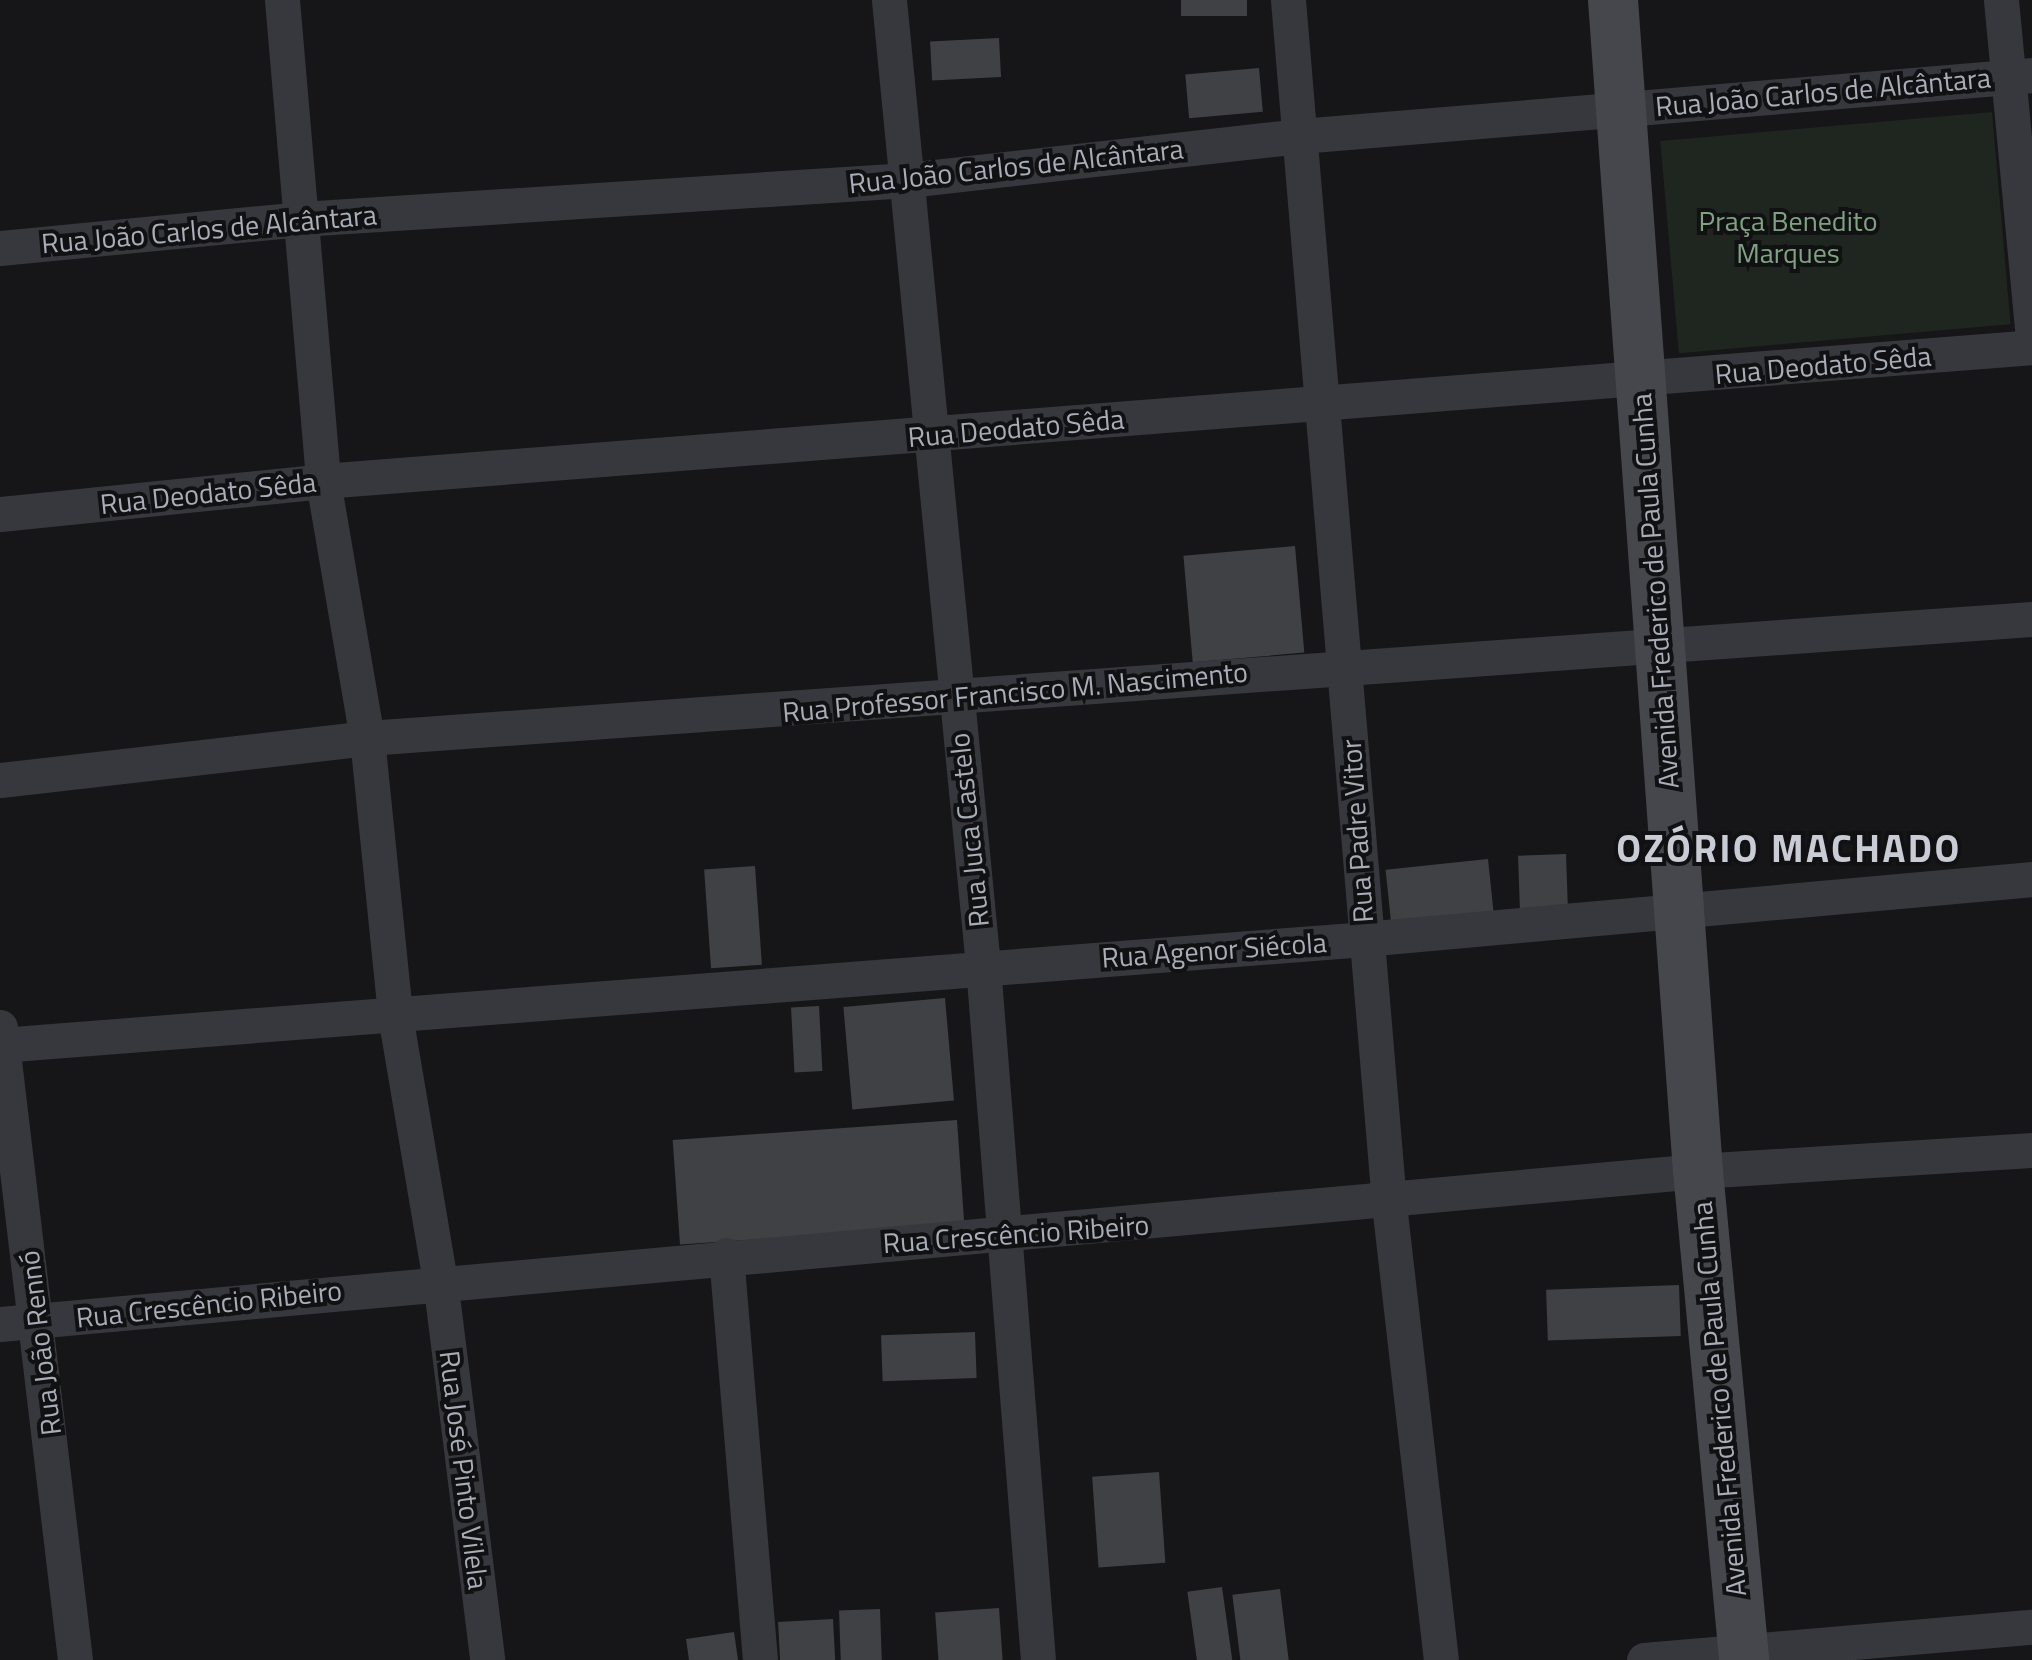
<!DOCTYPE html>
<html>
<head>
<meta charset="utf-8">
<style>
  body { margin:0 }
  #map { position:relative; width:2032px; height:1660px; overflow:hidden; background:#161618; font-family:"Titillium Web",sans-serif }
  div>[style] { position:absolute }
  .green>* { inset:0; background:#1e261f; transform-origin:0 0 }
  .building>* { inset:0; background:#404145; transform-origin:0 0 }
  .street>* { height:35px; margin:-17.5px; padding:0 17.5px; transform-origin:17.5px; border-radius:17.5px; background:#37383d }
  .secondary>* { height:50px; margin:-25px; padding:0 25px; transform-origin:25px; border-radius:25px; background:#45474d }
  span { translate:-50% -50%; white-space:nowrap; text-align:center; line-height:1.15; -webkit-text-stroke:8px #111113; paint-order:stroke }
  .street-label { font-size:28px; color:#a8adb8 }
  .park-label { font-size:28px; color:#7fa381 }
  .district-label { font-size:38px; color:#c9ccd4; font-weight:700; letter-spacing:2.5px }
</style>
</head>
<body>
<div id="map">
  <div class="green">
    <div style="left:1992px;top:112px;width:213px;height:333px;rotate:85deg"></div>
  </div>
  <div class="building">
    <div style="left:1181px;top:0;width:66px;height:16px"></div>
    <div style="left:999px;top:38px;width:39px;height:69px;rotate:87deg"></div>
    <div style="left:1259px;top:68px;width:44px;height:74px;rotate:85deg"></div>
    <div style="left:1295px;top:546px;width:107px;height:112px;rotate:85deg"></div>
    <div style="left:1566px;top:854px;width:60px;height:48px;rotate:88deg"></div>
    <div style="left:1488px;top:859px;width:59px;height:103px;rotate:84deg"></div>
    <div style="left:755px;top:866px;width:99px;height:51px;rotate:86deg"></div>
    <div style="left:945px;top:998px;width:103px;height:102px;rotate:85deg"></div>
    <div style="left:819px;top:1006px;width:65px;height:28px;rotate:87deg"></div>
    <div style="left:957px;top:1120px;width:105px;height:285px;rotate:86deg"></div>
    <div style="left:1679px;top:1285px;width:51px;height:133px;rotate:88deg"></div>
    <div style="left:975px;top:1332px;width:46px;height:94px;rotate:88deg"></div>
    <div style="left:1159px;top:1472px;width:91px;height:67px;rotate:86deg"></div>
    <div style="left:1222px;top:1587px;width:74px;height:35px;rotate:82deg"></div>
    <div style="left:1280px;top:1589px;width:72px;height:48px;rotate:83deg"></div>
    <div style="left:999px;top:1608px;width:52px;height:64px;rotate:86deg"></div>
    <div style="left:880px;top:1609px;width:51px;height:41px;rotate:88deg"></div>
    <div style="left:833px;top:1619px;width:41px;height:55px;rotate:87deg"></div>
    <div style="clip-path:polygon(734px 1632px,738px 1660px,689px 1660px,686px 1639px)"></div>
  </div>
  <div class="street">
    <div style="left:282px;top:0;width:483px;rotate:85.1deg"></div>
    <div style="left:323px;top:481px;width:261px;rotate:80.3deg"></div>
    <div style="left:367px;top:738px;width:278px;rotate:84.2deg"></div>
    <div style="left:395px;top:1015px;width:269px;rotate:80.4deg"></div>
    <div style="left:440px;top:1280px;width:383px;rotate:82.9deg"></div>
    <div style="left:889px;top:0;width:971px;rotate:84.44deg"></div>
    <div style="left:983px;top:966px;width:696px;rotate:85.47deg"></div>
    <div style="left:1288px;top:0;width:1208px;rotate:85.2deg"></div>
    <div style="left:1389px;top:1204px;width:459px;rotate:83.5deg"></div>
    <div style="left:2001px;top:0;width:331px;rotate:84.6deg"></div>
    <div style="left:0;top:248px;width:302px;rotate:-5.5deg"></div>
    <div style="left:301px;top:219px;width:608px;rotate:-3.68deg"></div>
    <div style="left:908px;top:180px;width:394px;rotate:-6.4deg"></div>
    <div style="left:1300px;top:136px;width:735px;rotate:-4.76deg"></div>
    <div style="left:0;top:514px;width:325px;rotate:-5.8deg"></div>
    <div style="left:323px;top:481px;width:1714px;rotate:-4.48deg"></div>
    <div style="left:0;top:780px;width:369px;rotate:-6.5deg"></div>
    <div style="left:367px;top:738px;width:1669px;rotate:-4.09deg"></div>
    <div style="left:0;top:1027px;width:637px;rotate:83.24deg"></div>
    <div style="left:0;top:1045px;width:1368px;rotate:-4.44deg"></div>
    <div style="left:1364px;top:939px;width:671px;rotate:-5.13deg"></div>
    <div style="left:726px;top:1255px;width:406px;rotate:85.2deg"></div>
    <div style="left:0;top:1324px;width:1705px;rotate:-5.15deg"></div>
    <div style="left:1698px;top:1171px;width:335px;rotate:-3.6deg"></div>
    <div style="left:1644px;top:1660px;width:389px;rotate:-4.9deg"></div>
  </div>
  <div class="secondary">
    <div style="left:1613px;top:0;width:1174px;rotate:85.85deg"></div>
    <div style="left:1698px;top:1171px;width:491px;rotate:84.6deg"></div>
  </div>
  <div class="street-label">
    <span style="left:1823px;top:92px;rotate:-5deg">Rua João Carlos de Alcântara</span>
    <span style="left:1016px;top:166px;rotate:-6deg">Rua João Carlos de Alcântara</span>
    <span style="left:209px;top:229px;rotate:-5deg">Rua João Carlos de Alcântara</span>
    <span style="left:1823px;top:365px;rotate:-5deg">Rua Deodato Sêda</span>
    <span style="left:1016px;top:428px;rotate:-5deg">Rua Deodato Sêda</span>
    <span style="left:208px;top:493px;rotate:-6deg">Rua Deodato Sêda</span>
    <span style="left:1655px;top:591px;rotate:-94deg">Avenida Frederico de Paula Cunha</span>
    <span style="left:1015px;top:692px;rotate:-5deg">Rua Professor Francisco M. Nascimento</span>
    <span style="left:969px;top:830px;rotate:-96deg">Rua Juca Castelo</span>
    <span style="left:1357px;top:831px;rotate:-94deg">Rua Padre Vitor</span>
    <span style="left:1214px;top:950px;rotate:-4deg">Rua Agenor Siécola</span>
    <span style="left:1016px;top:1234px;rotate:-4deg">Rua Crescêncio Ribeiro</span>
    <span style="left:209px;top:1304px;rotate:-6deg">Rua Crescêncio Ribeiro</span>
    <span style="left:40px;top:1343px;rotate:-97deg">Rua João Rennó</span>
    <span style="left:1719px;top:1399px;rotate:-95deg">Avenida Frederico de Paula Cunha</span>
    <span style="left:464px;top:1470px;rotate:83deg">Rua José Pinto Vilela</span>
  </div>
  <div class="park-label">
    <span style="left:1788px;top:237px">Praça Benedito<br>Marques</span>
  </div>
  <div class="district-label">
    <span style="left:1789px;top:849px">OZÓRIO MACHADO</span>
  </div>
</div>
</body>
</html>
